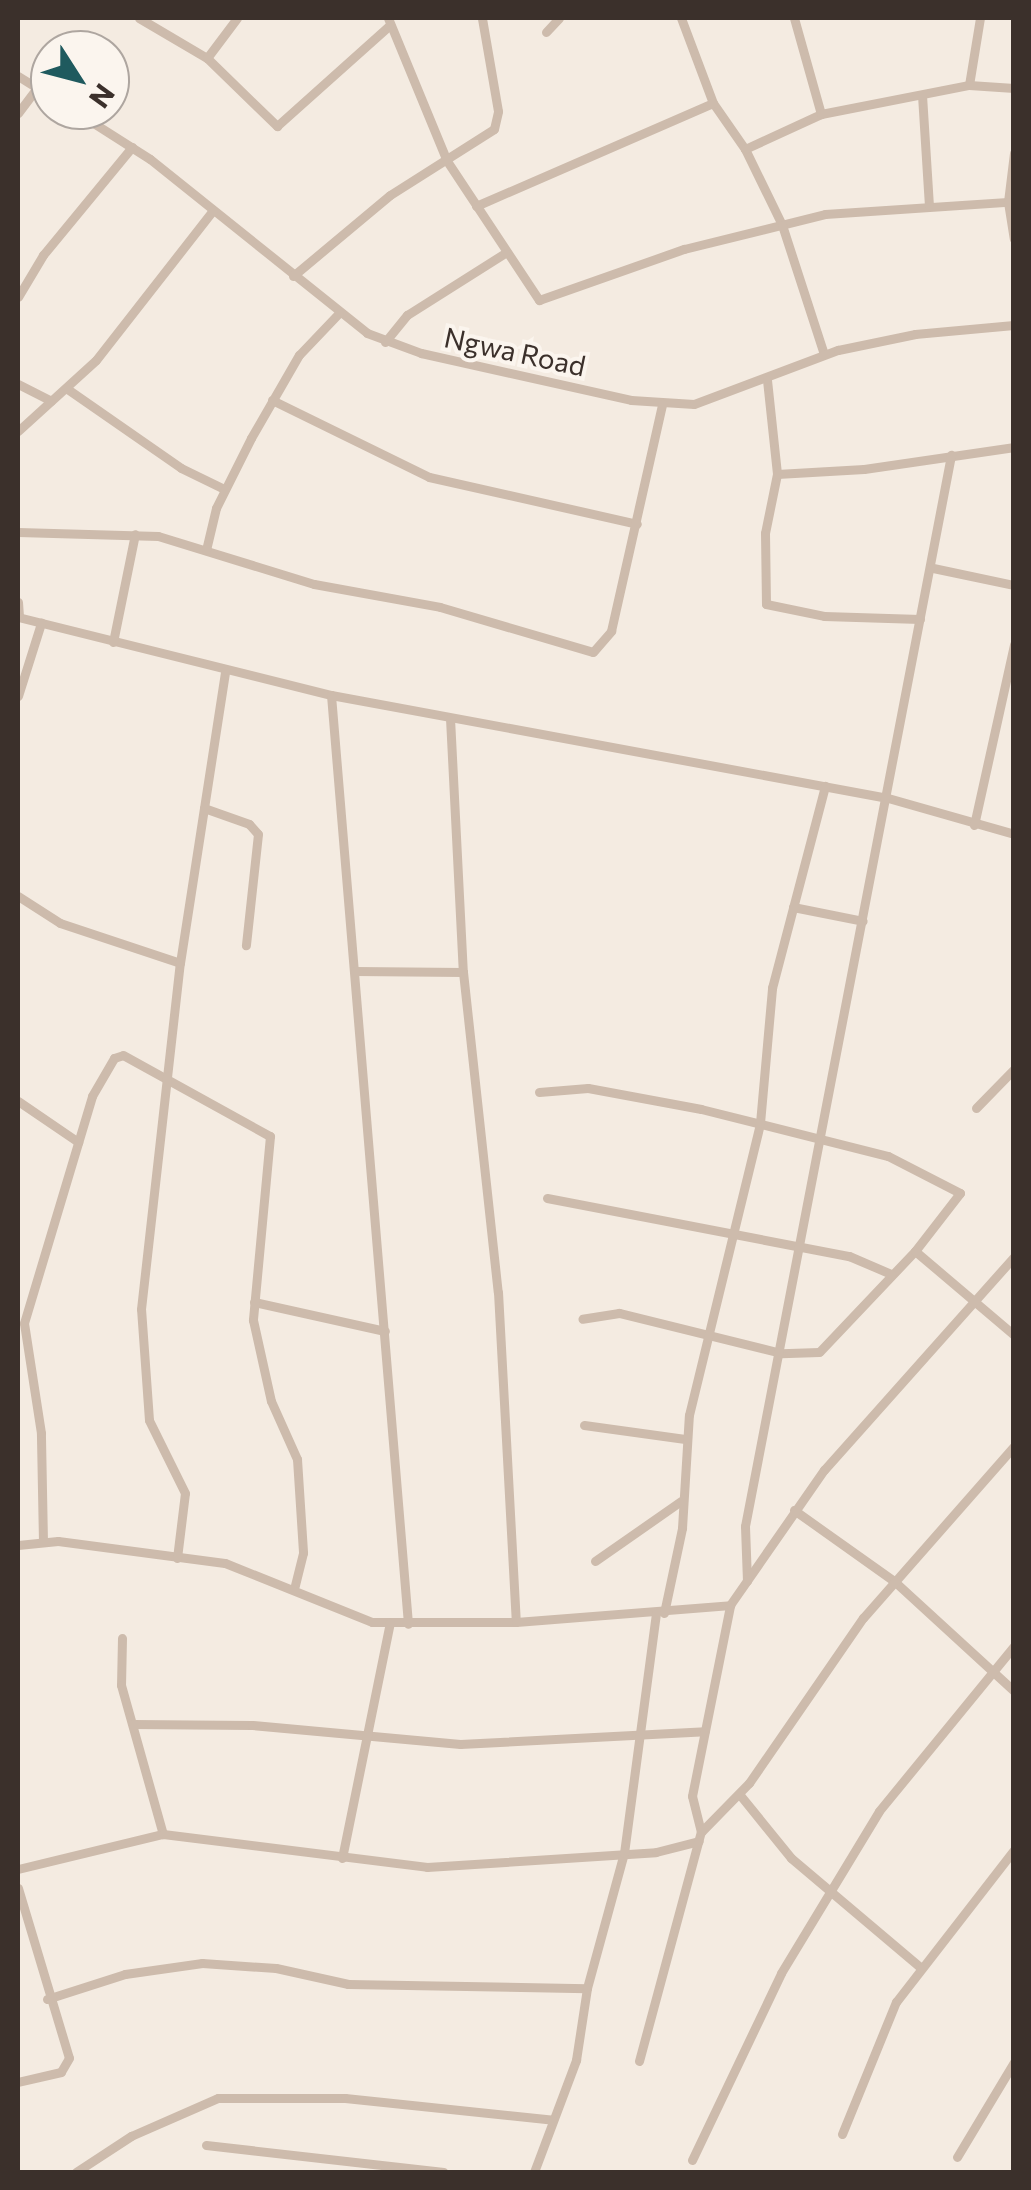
<!DOCTYPE html>
<html>
<head>
<meta charset="utf-8">
<style>
  body { margin:0 }
  #map { position:relative; width:1031px; height:2190px; overflow:hidden; background:#f4ebe1; font-family:Commissioner,sans-serif }
  div>[style] { position:absolute }
  .street>* { height:9px; margin:-4.5px; padding:0 4.5px; transform-origin:4.5px; border-radius:4.5px; background:#cdbbac }
  span { translate:-50% -50%; white-space:nowrap; text-align:center; line-height:1.15; -webkit-text-stroke:8px #fbf5ee; paint-order:stroke }
  .street-label { font-size:28px; color:#3b302b }
  .frame { position:absolute; inset:0; border:20px solid #3b302b; pointer-events:none }
  .north { position:absolute; left:30px; top:30px; width:100px; height:100px; box-sizing:border-box; background:#fbf5ee; border:2px solid #aea6a0; border-radius:50%; rotate:126deg; font-size:28px; font-weight:700; line-height:40px; text-align:center; color:#3b302b }
  .north::after { content:''; display:block; margin:auto; width:35px; height:45px; background:#1f5a5e; clip-path:polygon(50% 0,100% 100%,50% 72%,0 100%) }
</style>
</head>
<body>
<div id="map">
  <div class="street">
    <div style="left:139px;top:18px;width:79px;rotate:30.5deg"></div>
    <div style="left:207px;top:58px;width:98px;rotate:44.2deg"></div>
    <div style="left:277px;top:126px;width:152px;rotate:-41.8deg"></div>
    <div style="left:388px;top:18px;width:155px;rotate:67.6deg"></div>
    <div style="left:447px;top:161px;width:167px;rotate:56.5deg"></div>
    <div style="left:539px;top:300px;width:154px;rotate:-19.4deg"></div>
    <div style="left:684px;top:249px;width:145px;rotate:-13.9deg"></div>
    <div style="left:825px;top:214px;width:183px;rotate:-3.8deg"></div>
    <div style="left:681px;top:18px;width:91px;rotate:69.4deg"></div>
    <div style="left:713px;top:103px;width:56px;rotate:55.2deg"></div>
    <div style="left:745px;top:149px;width:85px;rotate:64deg"></div>
    <div style="left:782px;top:225px;width:136px;rotate:72deg"></div>
    <div style="left:794px;top:18px;width:100px;rotate:74.3deg"></div>
    <div style="left:546px;top:32px;width:19px;rotate:-47deg"></div>
    <div style="left:207px;top:58px;width:50px;rotate:-53.1deg"></div>
    <div style="left:18px;top:76px;width:38px;rotate:32deg"></div>
    <div style="left:969px;top:85px;width:68px;rotate:-80.7deg"></div>
    <div style="left:922px;top:95px;width:110px;rotate:86.4deg"></div>
    <div style="left:73px;top:110px;width:91px;rotate:32.5deg"></div>
    <div style="left:150px;top:159px;width:278px;rotate:38.7deg"></div>
    <div style="left:367px;top:333px;width:58px;rotate:20.3deg"></div>
    <div style="left:421px;top:353px;width:215px;rotate:12.6deg"></div>
    <div style="left:631px;top:400px;width:63px;rotate:3.6deg"></div>
    <div style="left:694px;top:404px;width:154px;rotate:-20.6deg"></div>
    <div style="left:838px;top:350px;width:79px;rotate:-11.7deg"></div>
    <div style="left:915px;top:334px;width:99px;rotate:-5.2deg"></div>
    <div style="left:18px;top:113px;width:31px;rotate:-53deg"></div>
    <div style="left:745px;top:149px;width:84px;rotate:-24.7deg"></div>
    <div style="left:821px;top:114px;width:151px;rotate:-11.1deg"></div>
    <div style="left:969px;top:85px;width:45px;rotate:3.8deg"></div>
    <div style="left:1014px;top:153px;width:49px;rotate:97deg"></div>
    <div style="left:1008px;top:202px;width:37px;rotate:81deg"></div>
    <div style="left:476px;top:206px;width:258px;rotate:-23.5deg"></div>
    <div style="left:293px;top:276px;width:126px;rotate:-39.9deg"></div>
    <div style="left:390px;top:195px;width:123px;rotate:-32.4deg"></div>
    <div style="left:494px;top:129px;width:18px;rotate:-77deg"></div>
    <div style="left:498px;top:111px;width:94px;rotate:-99.8deg"></div>
    <div style="left:18px;top:297px;width:49px;rotate:-59.2deg"></div>
    <div style="left:43px;top:255px;width:140px;rotate:-50.5deg"></div>
    <div style="left:385px;top:342px;width:35px;rotate:-51deg"></div>
    <div style="left:407px;top:315px;width:116px;rotate:-32.3deg"></div>
    <div style="left:767px;top:380px;width:95px;rotate:83.9deg"></div>
    <div style="left:777px;top:474px;width:60px;rotate:101.5deg"></div>
    <div style="left:765px;top:533px;width:71px;rotate:89.2deg"></div>
    <div style="left:766px;top:604px;width:59px;rotate:11.7deg"></div>
    <div style="left:824px;top:616px;width:96px;rotate:1.8deg"></div>
    <div style="left:18px;top:384px;width:37px;rotate:27deg"></div>
    <div style="left:66px;top:388px;width:140px;rotate:34.8deg"></div>
    <div style="left:181px;top:468px;width:48px;rotate:26deg"></div>
    <div style="left:272px;top:400px;width:175px;rotate:26.1deg"></div>
    <div style="left:429px;top:477px;width:213px;rotate:12.7deg"></div>
    <div style="left:18px;top:431px;width:105px;rotate:-42.3deg"></div>
    <div style="left:96px;top:360px;width:190px;rotate:-52deg"></div>
    <div style="left:777px;top:474px;width:87px;rotate:-3.3deg"></div>
    <div style="left:864px;top:469px;width:152px;rotate:-8.3deg"></div>
    <div style="left:18px;top:532px;width:140px;rotate:1.6deg"></div>
    <div style="left:158px;top:536px;width:163px;rotate:17.1deg"></div>
    <div style="left:314px;top:584px;width:128px;rotate:10.3deg"></div>
    <div style="left:440px;top:607px;width:159px;rotate:16.4deg"></div>
    <div style="left:593px;top:652px;width:28px;rotate:-49deg"></div>
    <div style="left:611px;top:631px;width:233px;rotate:-77.3deg"></div>
    <div style="left:206px;top:550px;width:43px;rotate:-76.6deg"></div>
    <div style="left:216px;top:508px;width:78px;rotate:-63.4deg"></div>
    <div style="left:251px;top:438px;width:96px;rotate:-60deg"></div>
    <div style="left:299px;top:355px;width:58px;rotate:-46.4deg"></div>
    <div style="left:933px;top:568px;width:83px;rotate:11.9deg"></div>
    <div style="left:18px;top:602px;width:15px;rotate:86deg"></div>
    <div style="left:18px;top:617px;width:323px;rotate:14deg"></div>
    <div style="left:331px;top:695px;width:566px;rotate:10.48deg"></div>
    <div style="left:888px;top:798px;width:131px;rotate:15.9deg"></div>
    <div style="left:113px;top:642px;width:110px;rotate:-78.5deg"></div>
    <div style="left:331px;top:695px;width:932px;rotate:85.26deg"></div>
    <div style="left:18px;top:696px;width:77px;rotate:-72.5deg"></div>
    <div style="left:450px;top:718px;width:254px;rotate:87.1deg"></div>
    <div style="left:463px;top:972px;width:322px;rotate:83.8deg"></div>
    <div style="left:498px;top:1292px;width:330px;rotate:86.9deg"></div>
    <div style="left:204px;top:808px;width:48px;rotate:19.6deg"></div>
    <div style="left:249px;top:824px;width:13px;rotate:48deg"></div>
    <div style="left:258px;top:834px;width:112px;rotate:96.2deg"></div>
    <div style="left:974px;top:825px;width:185px;rotate:-77.5deg"></div>
    <div style="left:18px;top:896px;width:50px;rotate:32.7deg"></div>
    <div style="left:60px;top:923px;width:126px;rotate:18.4deg"></div>
    <div style="left:793px;top:907px;width:71px;rotate:11.3deg"></div>
    <div style="left:355px;top:971px;width:108px;rotate:0.5deg"></div>
    <div style="left:539px;top:1092px;width:49px;rotate:-4.7deg"></div>
    <div style="left:588px;top:1088px;width:115px;rotate:10.5deg"></div>
    <div style="left:701px;top:1109px;width:193px;rotate:14.1deg"></div>
    <div style="left:888px;top:1156px;width:81px;rotate:27.2deg"></div>
    <div style="left:960px;top:1193px;width:73px;rotate:127.8deg"></div>
    <div style="left:915px;top:1251px;width:139px;rotate:133.5deg"></div>
    <div style="left:819px;top:1352px;width:38px;rotate:178deg"></div>
    <div style="left:781px;top:1353px;width:167px;rotate:-166.1deg"></div>
    <div style="left:619px;top:1313px;width:37px;rotate:171deg"></div>
    <div style="left:18px;top:1101px;width:73px;rotate:34.3deg"></div>
    <div style="left:976px;top:1108px;width:54px;rotate:-45.7deg"></div>
    <div style="left:547px;top:1198px;width:308px;rotate:10.9deg"></div>
    <div style="left:849px;top:1256px;width:46px;rotate:23.2deg"></div>
    <div style="left:915px;top:1251px;width:130px;rotate:40.3deg"></div>
    <div style="left:254px;top:1302px;width:134px;rotate:12.5deg"></div>
    <div style="left:584px;top:1425px;width:102px;rotate:7.9deg"></div>
    <div style="left:794px;top:1510px;width:123px;rotate:35.4deg"></div>
    <div style="left:894px;top:1581px;width:163px;rotate:42.5deg"></div>
    <div style="left:43px;top:1542px;width:109px;rotate:-91.1deg"></div>
    <div style="left:41px;top:1433px;width:111px;rotate:-98.8deg"></div>
    <div style="left:24px;top:1323px;width:237px;rotate:-73.3deg"></div>
    <div style="left:92px;top:1096px;width:44px;rotate:-59.9deg"></div>
    <div style="left:114px;top:1058px;width:9px;rotate:-18deg"></div>
    <div style="left:123px;top:1055px;width:168px;rotate:28.9deg"></div>
    <div style="left:270px;top:1136px;width:185px;rotate:95.3deg"></div>
    <div style="left:253px;top:1320px;width:83px;rotate:77.5deg"></div>
    <div style="left:271px;top:1401px;width:64px;rotate:65.9deg"></div>
    <div style="left:297px;top:1459px;width:94px;rotate:86.3deg"></div>
    <div style="left:303px;top:1553px;width:34px;rotate:104deg"></div>
    <div style="left:18px;top:1545px;width:40px;rotate:-5.7deg"></div>
    <div style="left:58px;top:1541px;width:168px;rotate:7.5deg"></div>
    <div style="left:225px;top:1563px;width:158px;rotate:21.9deg"></div>
    <div style="left:372px;top:1622px;width:144px"></div>
    <div style="left:516px;top:1622px;width:215px;rotate:-4.5deg"></div>
    <div style="left:177px;top:1558px;width:65px;rotate:-83deg"></div>
    <div style="left:185px;top:1493px;width:81px;rotate:-116.3deg"></div>
    <div style="left:149px;top:1420px;width:111px;rotate:-94.1deg"></div>
    <div style="left:141px;top:1309px;width:348px;rotate:-83.6deg"></div>
    <div style="left:180px;top:963px;width:295px;rotate:-81.2deg"></div>
    <div style="left:595px;top:1561px;width:105px;rotate:-34.9deg"></div>
    <div style="left:747px;top:1581px;width:55px;rotate:-92.1deg"></div>
    <div style="left:745px;top:1526px;width:1091px;rotate:-79.11deg"></div>
    <div style="left:664px;top:1613px;width:87px;rotate:-78deg"></div>
    <div style="left:682px;top:1528px;width:113px;rotate:-86.5deg"></div>
    <div style="left:689px;top:1415px;width:301px;rotate:-76.3deg"></div>
    <div style="left:760px;top:1123px;width:136px;rotate:-84.9deg"></div>
    <div style="left:772px;top:988px;width:209px;rotate:-75.3deg"></div>
    <div style="left:122px;top:1638px;width:47px;rotate:91.2deg"></div>
    <div style="left:121px;top:1685px;width:155px;rotate:74.3deg"></div>
    <div style="left:133px;top:1724px;width:119px;rotate:0.5deg"></div>
    <div style="left:252px;top:1725px;width:209px;rotate:5.2deg"></div>
    <div style="left:460px;top:1744px;width:245px;rotate:-3deg"></div>
    <div style="left:740px;top:1795px;width:81px;rotate:51deg"></div>
    <div style="left:791px;top:1858px;width:170px;rotate:40.2deg"></div>
    <div style="left:701px;top:1832px;width:37px;rotate:-104deg"></div>
    <div style="left:692px;top:1796px;width:195px;rotate:-78.7deg"></div>
    <div style="left:730px;top:1605px;width:165px;rotate:-55.2deg"></div>
    <div style="left:824px;top:1470px;width:285px;rotate:-48.3deg"></div>
    <div style="left:342px;top:1858px;width:240px;rotate:-78.5deg"></div>
    <div style="left:18px;top:1869px;width:149px;rotate:-13.6deg"></div>
    <div style="left:163px;top:1834px;width:266px;rotate:7.1deg"></div>
    <div style="left:427px;top:1867px;width:229px;rotate:-3.7deg"></div>
    <div style="left:656px;top:1852px;width:44px;rotate:-14.3deg"></div>
    <div style="left:18px;top:1888px;width:177px;rotate:73.3deg"></div>
    <div style="left:69px;top:2058px;width:16px;rotate:120deg"></div>
    <div style="left:61px;top:2072px;width:44px;rotate:166.9deg"></div>
    <div style="left:47px;top:1999px;width:82px;rotate:-17.8deg"></div>
    <div style="left:125px;top:1974px;width:78px;rotate:-8.1deg"></div>
    <div style="left:202px;top:1963px;width:74px;rotate:3.9deg"></div>
    <div style="left:276px;top:1968px;width:74px;rotate:12.5deg"></div>
    <div style="left:348px;top:1984px;width:239px;rotate:1deg"></div>
    <div style="left:639px;top:2061px;width:237px;rotate:-74.9deg"></div>
    <div style="left:701px;top:1832px;width:69px;rotate:-45.6deg"></div>
    <div style="left:749px;top:1783px;width:201px;rotate:-55.4deg"></div>
    <div style="left:863px;top:1618px;width:229px;rotate:-48.7deg"></div>
    <div style="left:842px;top:2134px;width:143px;rotate:-67.8deg"></div>
    <div style="left:896px;top:2002px;width:192px;rotate:-52.2deg"></div>
    <div style="left:206px;top:2145px;width:239px;rotate:6.5deg"></div>
    <div style="left:957px;top:2157px;width:111px;rotate:-59deg"></div>
    <div style="left:692px;top:2160px;width:207px;rotate:-64.5deg"></div>
    <div style="left:781px;top:1973px;width:189px;rotate:-58.8deg"></div>
    <div style="left:879px;top:1811px;width:213px;rotate:-50.7deg"></div>
    <div style="left:76px;top:2172px;width:66px;rotate:-33.2deg"></div>
    <div style="left:131px;top:2136px;width:95px;rotate:-23.6deg"></div>
    <div style="left:218px;top:2098px;width:127px"></div>
    <div style="left:345px;top:2098px;width:209px;rotate:6deg"></div>
    <div style="left:534px;top:2172px;width:120px;rotate:-69.4deg"></div>
    <div style="left:576px;top:2060px;width:73px;rotate:-81.3deg"></div>
    <div style="left:587px;top:1988px;width:140px;rotate:-74.7deg"></div>
    <div style="left:624px;top:1853px;width:242px;rotate:-82.4deg"></div>
  </div>
  <div class="street-label">
    <span style="left:515px;top:351px;rotate:12deg">Ngwa Road</span>
  </div>
  <div class="frame"></div>
  <div class="north">N</div>
</div>
</body>
</html>
